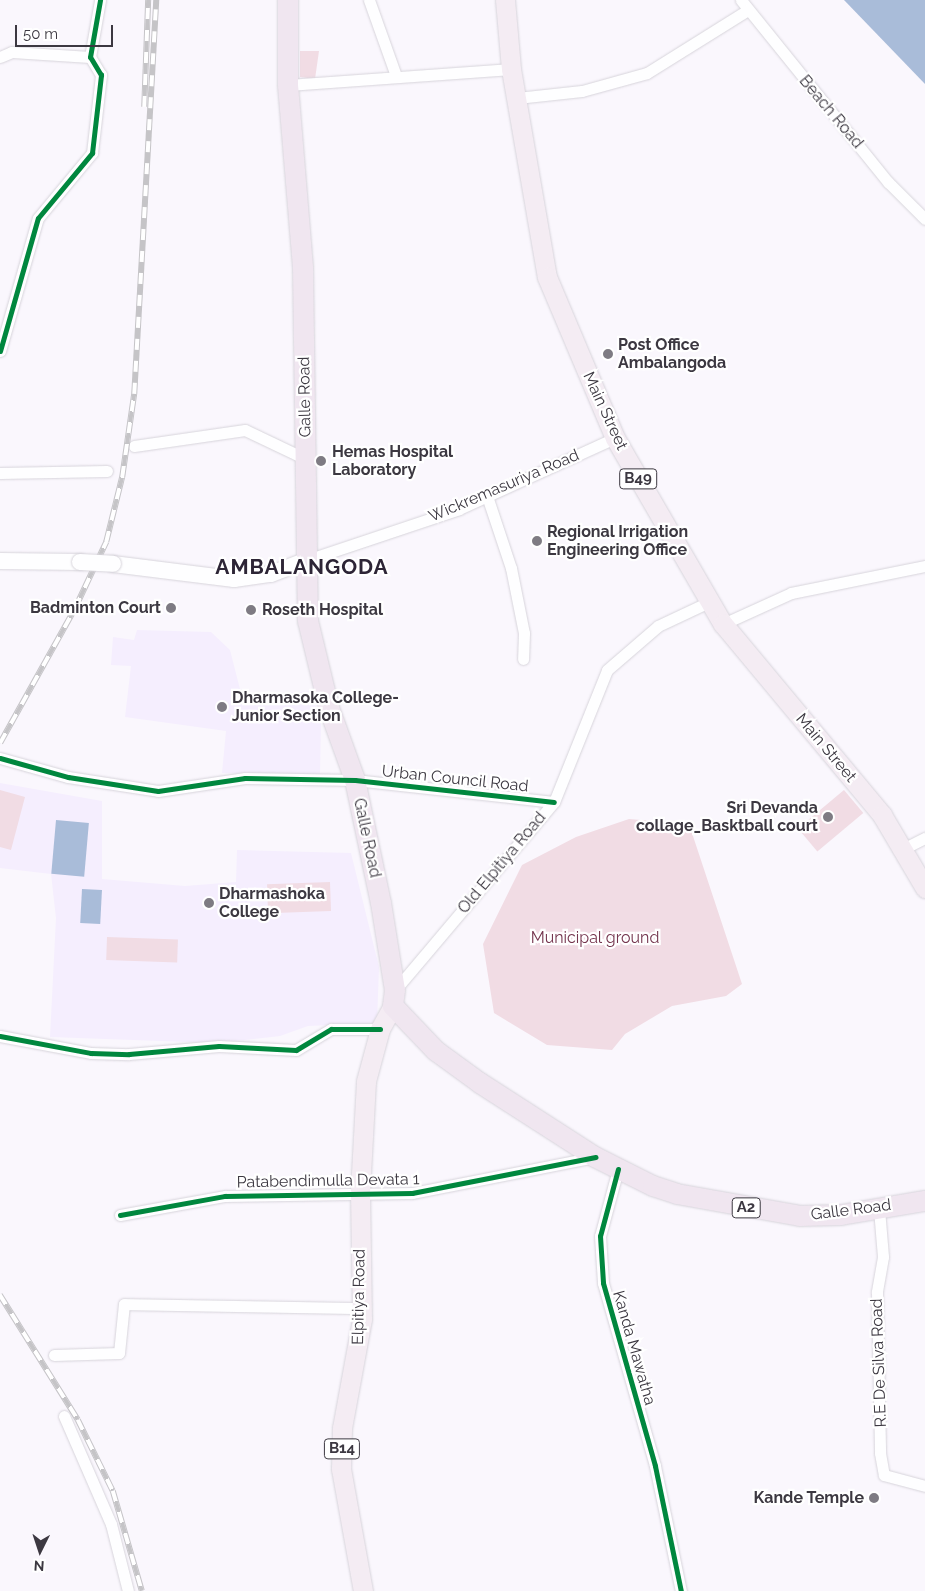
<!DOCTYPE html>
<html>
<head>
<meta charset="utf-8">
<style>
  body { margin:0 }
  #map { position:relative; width:925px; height:1591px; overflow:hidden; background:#faf7fd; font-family:Raleway,sans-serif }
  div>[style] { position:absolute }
  .built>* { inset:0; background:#f5eefe }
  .green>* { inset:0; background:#f1dce4; transform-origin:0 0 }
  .water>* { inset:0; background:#a9bcd9; transform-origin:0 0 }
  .roads { filter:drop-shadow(0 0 1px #d7d4db) drop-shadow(0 0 1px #d7d4db) }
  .minor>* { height:11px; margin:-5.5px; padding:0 5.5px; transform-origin:5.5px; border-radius:5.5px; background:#fefeff }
  .secondary>* { height:16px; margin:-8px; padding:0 8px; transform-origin:8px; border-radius:8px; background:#fefeff }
  .primary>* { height:19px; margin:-9.5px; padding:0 9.5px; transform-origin:9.5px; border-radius:9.5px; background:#f4ecf3 }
  .trunk>* { height:20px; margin:-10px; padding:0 10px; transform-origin:10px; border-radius:10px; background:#f0e6f0 }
  .rail>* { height:5.5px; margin-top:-2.75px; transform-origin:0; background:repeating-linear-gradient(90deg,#fff 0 11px,#c5c4c7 0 22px); box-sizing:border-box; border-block:1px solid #c5c4c7 }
  .bridges { filter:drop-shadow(0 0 1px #d7d4db) drop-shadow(0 0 1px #d7d4db) }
  .secondary-bridge>* { height:16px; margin:-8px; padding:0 8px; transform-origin:8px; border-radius:8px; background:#fefeff }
  .cycleway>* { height:5px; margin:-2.5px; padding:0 2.5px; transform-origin:2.5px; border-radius:2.5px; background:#00873e }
  .dots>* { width:14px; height:14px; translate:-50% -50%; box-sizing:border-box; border:2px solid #fff; border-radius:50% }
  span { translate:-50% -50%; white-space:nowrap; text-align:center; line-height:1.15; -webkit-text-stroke:4.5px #fff; paint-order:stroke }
  .shield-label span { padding:1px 4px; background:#fff; border:1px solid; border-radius:4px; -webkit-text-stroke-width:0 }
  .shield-label { font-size:15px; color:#3c3841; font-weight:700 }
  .street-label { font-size:16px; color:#3c3841 }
  .poi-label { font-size:16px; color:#3c3841; font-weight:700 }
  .left { translate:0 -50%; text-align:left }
  .right { translate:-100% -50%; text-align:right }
  .park-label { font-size:16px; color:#74344d }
  .district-label { font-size:21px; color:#2d2536; font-weight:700; letter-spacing:1px }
  .north { position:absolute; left:15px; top:1526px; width:50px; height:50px; -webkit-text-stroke:4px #fff; paint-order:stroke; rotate:184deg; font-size:14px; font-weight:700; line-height:20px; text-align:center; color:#3c3841 }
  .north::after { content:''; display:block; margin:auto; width:18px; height:22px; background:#3c3841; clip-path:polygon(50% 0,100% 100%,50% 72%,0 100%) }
  .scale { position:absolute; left:15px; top:25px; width:98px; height:22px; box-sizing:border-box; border:2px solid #3c3841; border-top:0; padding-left:6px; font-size:15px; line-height:18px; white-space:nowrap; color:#3c3841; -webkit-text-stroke:4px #fff; paint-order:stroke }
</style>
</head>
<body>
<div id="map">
  <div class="built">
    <div style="clip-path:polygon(137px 630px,211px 632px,230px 650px,242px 697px,312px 691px,321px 721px,320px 775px,222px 773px,226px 731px,125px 717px,131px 666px,111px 665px,113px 637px,134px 640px)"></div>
    <div style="clip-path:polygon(0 783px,102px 801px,102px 879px,185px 886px,236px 882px,237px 850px,351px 853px,379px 967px,377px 1023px,308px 1026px,280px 1036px,217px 1043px,50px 1037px,56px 918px,51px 874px,0 868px)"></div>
  </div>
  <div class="green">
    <div style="clip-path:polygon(300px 51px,319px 51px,315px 79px,300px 77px)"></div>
    <div style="clip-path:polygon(0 790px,25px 797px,11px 850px,0 847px)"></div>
    <div style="left:844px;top:790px;width:30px;height:60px;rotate:50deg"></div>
    <div style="clip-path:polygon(629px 819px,689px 824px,742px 984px,726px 996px,672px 1006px,625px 1034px,612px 1050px,547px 1045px,494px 1013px,483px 944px,522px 865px,576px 837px)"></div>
    <div style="left:330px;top:882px;width:29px;height:63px;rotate:88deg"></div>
    <div style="left:107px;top:937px;width:71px;height:23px;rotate:2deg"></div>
  </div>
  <div class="water">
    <div style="clip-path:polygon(844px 0,925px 0,925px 84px)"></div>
    <div style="left:56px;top:820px;width:33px;height:54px;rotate:5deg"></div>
    <div style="left:82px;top:889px;width:20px;height:34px;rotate:3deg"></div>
  </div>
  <div class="roads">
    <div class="minor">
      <div style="left:369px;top:0;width:81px;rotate:70.4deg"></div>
      <div style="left:741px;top:0;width:234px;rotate:51.1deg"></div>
      <div style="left:888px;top:182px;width:52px;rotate:45deg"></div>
      <div style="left:0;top:57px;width:13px;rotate:-23deg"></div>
      <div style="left:12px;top:52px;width:78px;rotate:3.7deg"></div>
      <div style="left:288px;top:85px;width:224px;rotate:-4.1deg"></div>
      <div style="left:517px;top:98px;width:65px;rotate:-6.1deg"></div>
      <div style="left:582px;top:91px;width:67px;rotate:-15.5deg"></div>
      <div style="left:647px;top:73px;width:119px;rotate:-32deg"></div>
      <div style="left:0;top:351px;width:138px;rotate:-74.1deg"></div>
      <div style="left:38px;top:218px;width:85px;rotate:-50.3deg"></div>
      <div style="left:92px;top:153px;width:79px;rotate:-83.4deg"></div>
      <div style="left:101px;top:75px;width:21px;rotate:-121deg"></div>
      <div style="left:90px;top:57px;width:58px;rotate:-80deg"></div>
      <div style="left:134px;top:446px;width:112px;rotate:-8.2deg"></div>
      <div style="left:245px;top:430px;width:68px;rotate:25.4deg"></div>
      <div style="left:0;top:473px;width:107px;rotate:-1.1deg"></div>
      <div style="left:487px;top:496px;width:76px;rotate:71.6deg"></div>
      <div style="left:511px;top:568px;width:66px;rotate:78.7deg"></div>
      <div style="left:524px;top:633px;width:26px;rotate:92deg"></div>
      <div style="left:307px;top:560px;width:160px;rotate:-18.5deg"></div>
      <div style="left:459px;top:509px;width:171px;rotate:-24.5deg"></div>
      <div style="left:723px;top:624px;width:75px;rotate:-24.5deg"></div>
      <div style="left:791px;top:593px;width:137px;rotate:-11.4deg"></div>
      <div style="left:0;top:758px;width:71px;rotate:15.6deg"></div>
      <div style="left:68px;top:777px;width:91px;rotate:8.8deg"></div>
      <div style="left:158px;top:791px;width:88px;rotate:-8.5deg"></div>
      <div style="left:245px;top:778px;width:110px;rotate:1deg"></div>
      <div style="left:355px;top:780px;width:200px;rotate:6.3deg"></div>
      <div style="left:903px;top:849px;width:25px;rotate:-27deg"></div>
      <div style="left:395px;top:990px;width:246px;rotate:-49.8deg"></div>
      <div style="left:554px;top:802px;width:142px;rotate:-68.1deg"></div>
      <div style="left:607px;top:670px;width:67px;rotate:-40.8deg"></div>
      <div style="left:658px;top:626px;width:56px;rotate:-25.2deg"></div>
      <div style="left:0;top:1036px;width:93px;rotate:10.6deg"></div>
      <div style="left:91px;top:1053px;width:38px;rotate:2deg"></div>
      <div style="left:129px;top:1054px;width:90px;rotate:-5.1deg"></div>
      <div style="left:219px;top:1046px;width:77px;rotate:3deg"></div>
      <div style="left:296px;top:1050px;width:41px;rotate:-31deg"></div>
      <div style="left:331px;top:1029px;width:49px"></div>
      <div style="left:618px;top:1169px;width:69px;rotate:105deg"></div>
      <div style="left:600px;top:1236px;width:47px;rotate:86.3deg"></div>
      <div style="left:603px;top:1283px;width:190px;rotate:74.1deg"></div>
      <div style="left:655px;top:1466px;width:128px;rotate:78.3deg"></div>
      <div style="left:879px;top:1209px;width:48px;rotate:85.2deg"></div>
      <div style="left:883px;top:1257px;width:36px;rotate:100deg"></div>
      <div style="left:877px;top:1292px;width:161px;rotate:88.9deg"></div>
      <div style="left:880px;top:1453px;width:22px;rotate:80deg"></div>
      <div style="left:884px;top:1475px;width:42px;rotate:15deg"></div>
      <div style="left:120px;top:1215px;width:107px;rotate:-10.3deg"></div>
      <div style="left:225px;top:1196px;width:187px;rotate:-0.9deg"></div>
      <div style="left:412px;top:1193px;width:187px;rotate:-11.1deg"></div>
      <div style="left:54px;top:1355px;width:65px;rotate:-1.8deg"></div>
      <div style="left:119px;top:1353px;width:49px;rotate:-84.2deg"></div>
      <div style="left:124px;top:1304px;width:238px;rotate:1deg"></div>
      <div style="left:64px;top:1416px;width:118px;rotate:66.5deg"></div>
      <div style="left:111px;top:1524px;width:69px;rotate:75.8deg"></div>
    </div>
    <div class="secondary">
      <div style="left:0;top:561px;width:80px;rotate:0.7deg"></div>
      <div style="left:113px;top:564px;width:122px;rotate:7.1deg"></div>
      <div style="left:234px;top:579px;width:37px;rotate:-8deg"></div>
      <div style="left:271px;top:574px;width:39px;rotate:-21deg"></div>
    </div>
    <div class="primary">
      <div style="left:505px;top:0;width:69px;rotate:85deg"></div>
      <div style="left:511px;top:69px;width:211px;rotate:80.2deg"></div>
      <div style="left:547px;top:277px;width:175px;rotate:67.1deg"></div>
      <div style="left:615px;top:438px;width:215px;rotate:59.9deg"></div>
      <div style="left:723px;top:624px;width:249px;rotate:50.2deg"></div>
      <div style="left:882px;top:815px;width:85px;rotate:59.5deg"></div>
      <div style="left:363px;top:1591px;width:124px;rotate:-100.2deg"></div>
      <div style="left:341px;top:1469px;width:41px;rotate:-88.6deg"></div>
      <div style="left:342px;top:1428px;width:111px;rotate:-79.6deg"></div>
      <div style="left:362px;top:1319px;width:127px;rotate:-90.9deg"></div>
      <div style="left:360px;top:1192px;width:111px;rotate:-86.9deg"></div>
      <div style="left:366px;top:1081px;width:54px;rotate:-74.9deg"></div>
      <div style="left:380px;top:1029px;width:26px;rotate:-61deg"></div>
    </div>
    <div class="trunk">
      <div style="left:288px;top:0;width:85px;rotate:90deg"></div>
      <div style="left:288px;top:85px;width:184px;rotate:85.3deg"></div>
      <div style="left:303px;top:268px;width:353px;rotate:89.2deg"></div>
      <div style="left:308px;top:621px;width:89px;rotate:76.4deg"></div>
      <div style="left:329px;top:708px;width:77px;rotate:70.1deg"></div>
      <div style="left:355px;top:780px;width:126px;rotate:78.1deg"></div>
      <div style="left:381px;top:903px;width:88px;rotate:80.9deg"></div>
      <div style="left:395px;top:990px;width:16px;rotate:97deg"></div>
      <div style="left:393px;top:1006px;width:62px;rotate:46.3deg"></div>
      <div style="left:436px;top:1051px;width:54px;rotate:36deg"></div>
      <div style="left:480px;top:1083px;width:137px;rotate:32.8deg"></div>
      <div style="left:595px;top:1157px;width:65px;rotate:26.6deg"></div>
      <div style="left:653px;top:1186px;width:25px;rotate:18deg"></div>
      <div style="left:677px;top:1194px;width:125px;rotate:10.1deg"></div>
      <div style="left:800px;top:1216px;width:41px;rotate:-1.4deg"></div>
      <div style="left:841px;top:1215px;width:85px;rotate:-9.5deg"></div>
    </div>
  </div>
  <div class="rail">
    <div style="left:144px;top:107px;width:107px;rotate:-87.9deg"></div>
    <div style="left:0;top:743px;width:154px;rotate:-60.9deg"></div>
    <div style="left:75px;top:608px;width:73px;rotate:-64.8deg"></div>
    <div style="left:106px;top:542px;width:67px;rotate:-76.2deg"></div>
    <div style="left:122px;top:477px;width:84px;rotate:-81.8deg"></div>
    <div style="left:134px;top:394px;width:395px;rotate:-86.8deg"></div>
    <div style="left:0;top:1295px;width:147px;rotate:58deg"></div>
    <div style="left:78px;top:1420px;width:79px;rotate:63.8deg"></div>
    <div style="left:113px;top:1491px;width:104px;rotate:73.8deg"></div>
  </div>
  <div class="bridges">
    <div class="secondary-bridge">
      <div style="left:80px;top:562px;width:33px;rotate:3deg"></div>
    </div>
  </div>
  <div class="cycleway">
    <div style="left:0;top:351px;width:138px;rotate:-74.1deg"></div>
    <div style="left:38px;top:218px;width:85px;rotate:-50.3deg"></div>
    <div style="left:92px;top:153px;width:79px;rotate:-83.4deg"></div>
    <div style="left:101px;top:75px;width:21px;rotate:-121deg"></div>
    <div style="left:90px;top:57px;width:58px;rotate:-80deg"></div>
    <div style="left:0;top:758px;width:71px;rotate:15.6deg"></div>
    <div style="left:68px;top:777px;width:91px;rotate:8.8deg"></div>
    <div style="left:158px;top:791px;width:88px;rotate:-8.5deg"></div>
    <div style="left:245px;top:778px;width:110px;rotate:1deg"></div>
    <div style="left:355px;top:780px;width:200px;rotate:6.3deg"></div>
    <div style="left:0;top:1036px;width:93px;rotate:10.6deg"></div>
    <div style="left:91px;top:1053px;width:38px;rotate:2deg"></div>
    <div style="left:129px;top:1054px;width:90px;rotate:-5.1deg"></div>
    <div style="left:219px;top:1046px;width:77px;rotate:3deg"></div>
    <div style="left:296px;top:1050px;width:41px;rotate:-31deg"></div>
    <div style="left:331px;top:1029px;width:49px"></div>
    <div style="left:618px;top:1169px;width:69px;rotate:105deg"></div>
    <div style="left:600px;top:1236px;width:47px;rotate:86.3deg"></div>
    <div style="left:603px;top:1283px;width:190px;rotate:74.1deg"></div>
    <div style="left:655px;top:1466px;width:128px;rotate:78.3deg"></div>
    <div style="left:120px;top:1215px;width:107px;rotate:-10.3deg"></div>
    <div style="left:225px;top:1196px;width:187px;rotate:-0.9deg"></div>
    <div style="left:412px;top:1193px;width:187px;rotate:-11.1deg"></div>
  </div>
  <div class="dots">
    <div style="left:608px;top:354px;background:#7e7b83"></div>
    <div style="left:321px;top:461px;background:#7e7b83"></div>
    <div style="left:537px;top:541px;background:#7e7b83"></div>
    <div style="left:171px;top:608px;background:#7e7b83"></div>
    <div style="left:251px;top:610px;background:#7e7b83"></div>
    <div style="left:222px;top:707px;background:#7e7b83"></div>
    <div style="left:828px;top:817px;background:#7e7b83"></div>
    <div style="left:209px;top:903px;background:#7e7b83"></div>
    <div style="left:874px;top:1498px;background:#7e7b83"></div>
  </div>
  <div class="shield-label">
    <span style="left:638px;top:479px">B49</span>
    <span style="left:746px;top:1208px">A2</span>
    <span style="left:342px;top:1449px">B14</span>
  </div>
  <div class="street-label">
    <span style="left:831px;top:112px;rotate:50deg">Beach Road</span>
    <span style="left:305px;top:397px;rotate:-91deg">Galle Road</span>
    <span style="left:605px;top:411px;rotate:65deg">Main Street</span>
    <span style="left:504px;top:486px;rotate:-23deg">Wickremasuriya Road</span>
    <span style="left:826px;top:748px;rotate:50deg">Main Street</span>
    <span style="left:455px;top:779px;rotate:6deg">Urban Council Road</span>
    <span style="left:367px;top:838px;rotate:78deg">Galle Road</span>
    <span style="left:502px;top:863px;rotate:-50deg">Old Elpitiya Road</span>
    <span style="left:328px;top:1181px;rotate:-1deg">Patabendimulla Devata 1</span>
    <span style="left:851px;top:1210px;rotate:-7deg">Galle Road</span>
    <span style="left:359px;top:1297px;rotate:-89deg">Elpitiya Road</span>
    <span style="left:634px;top:1348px;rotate:74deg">Kanda Mawatha</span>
    <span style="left:879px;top:1363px;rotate:-92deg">R.E De Silva Road</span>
  </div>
  <div class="poi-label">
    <span class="left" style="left:618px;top:354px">Post Office<br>Ambalangoda</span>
    <span class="left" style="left:332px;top:461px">Hemas Hospital<br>Laboratory</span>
    <span class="left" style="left:547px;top:541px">Regional Irrigation<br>Engineering Office</span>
    <span class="right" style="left:161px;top:608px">Badminton Court</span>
    <span class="left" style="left:262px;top:610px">Roseth Hospital</span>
    <span class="left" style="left:232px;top:707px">Dharmasoka College-<br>Junior Section</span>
    <span class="right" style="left:818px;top:817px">Sri Devanda<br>collage_Basktball court</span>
    <span class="left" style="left:219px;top:903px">Dharmashoka<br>College</span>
    <span class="right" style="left:864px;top:1498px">Kande Temple</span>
  </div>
  <div class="park-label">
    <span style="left:595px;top:938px">Municipal ground</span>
  </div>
  <div class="district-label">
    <span style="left:302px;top:567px">AMBALANGODA</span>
  </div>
  <div class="north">N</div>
  <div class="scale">50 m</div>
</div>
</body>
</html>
